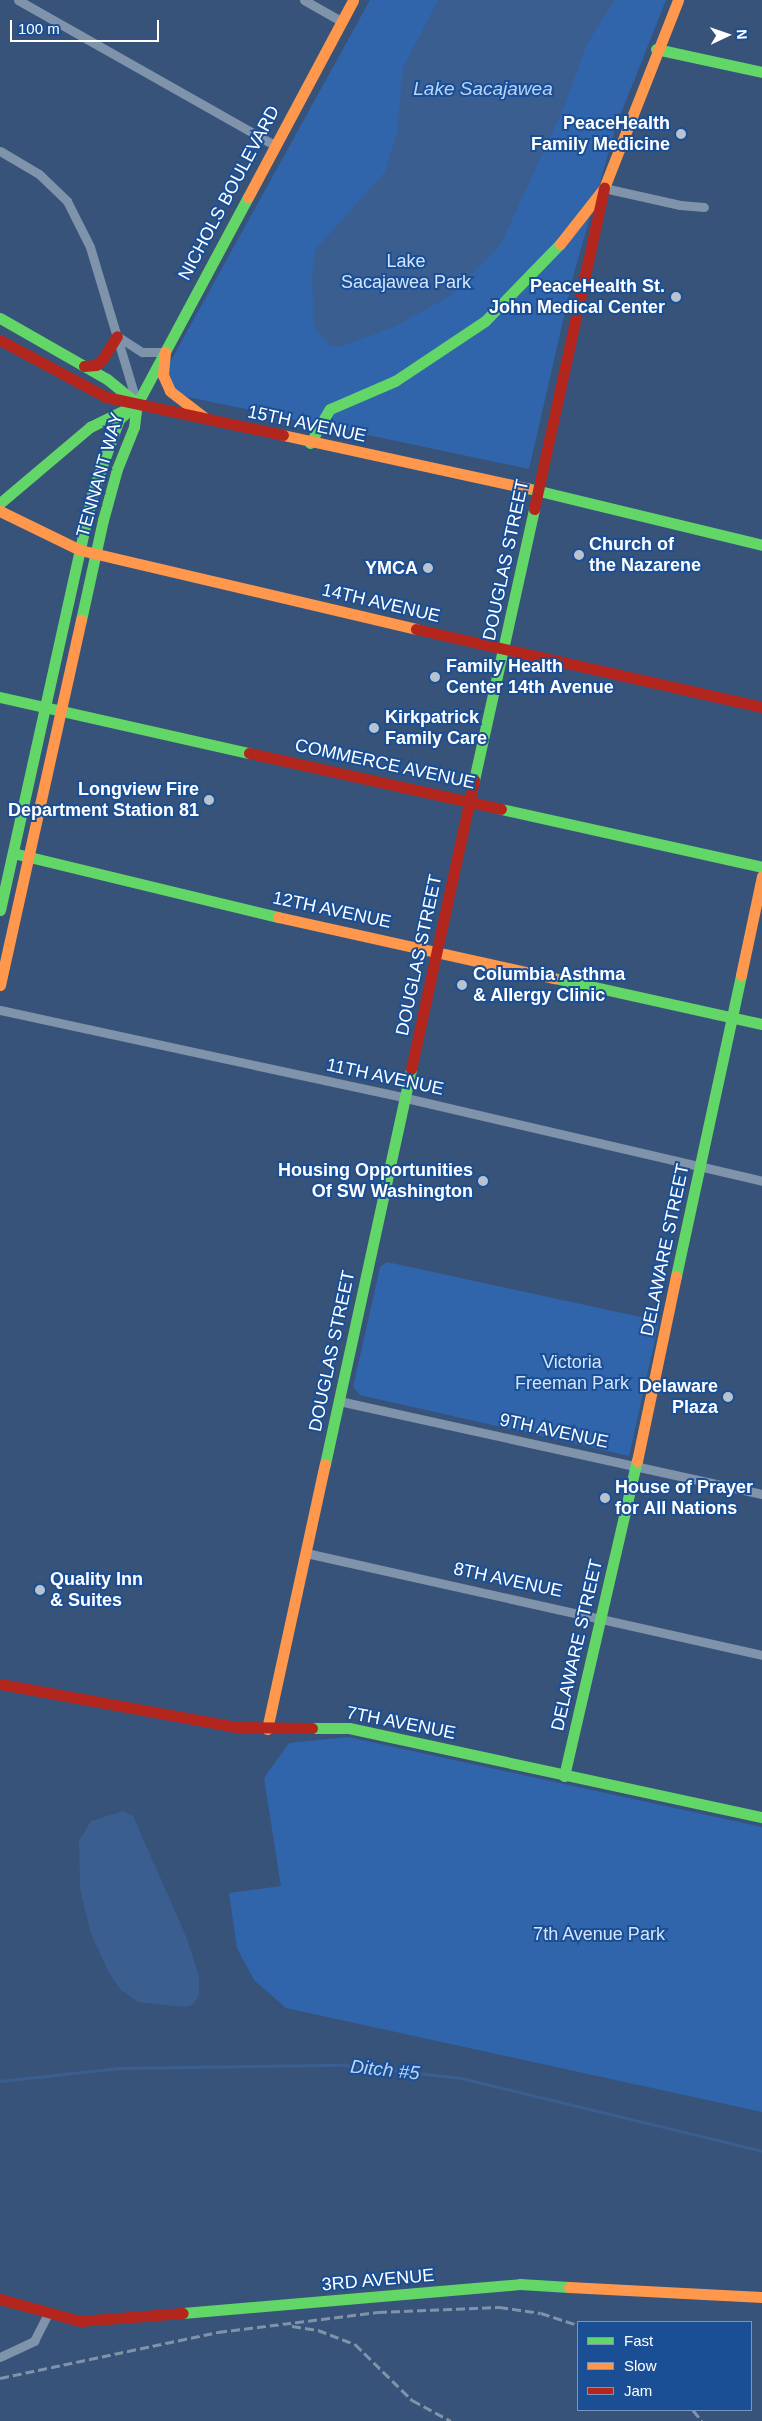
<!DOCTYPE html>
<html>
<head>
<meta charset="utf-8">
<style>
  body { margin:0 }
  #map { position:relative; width:762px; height:2421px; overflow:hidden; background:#375379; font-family:Arial,sans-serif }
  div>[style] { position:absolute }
  .green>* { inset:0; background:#3065ab }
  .water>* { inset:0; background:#3a5e90 }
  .stream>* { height:3px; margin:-1.5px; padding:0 1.5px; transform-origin:1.5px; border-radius:1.5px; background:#3a5e90 }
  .street>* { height:9px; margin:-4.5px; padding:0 4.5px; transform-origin:4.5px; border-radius:4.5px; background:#7f93ab }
  .fast>* { height:11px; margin:-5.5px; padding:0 5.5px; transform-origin:5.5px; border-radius:5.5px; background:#63d668 }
  .slow>* { height:11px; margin:-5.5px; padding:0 5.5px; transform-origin:5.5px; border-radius:5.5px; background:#ff974d }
  .jam>* { height:11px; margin:-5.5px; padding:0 5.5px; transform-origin:5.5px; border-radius:5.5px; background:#b3261e }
  .rail>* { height:3px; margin-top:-1.5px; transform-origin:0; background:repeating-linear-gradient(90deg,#7f93aa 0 9px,transparent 0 13px) }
  .dots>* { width:14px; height:14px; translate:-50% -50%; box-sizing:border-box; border:2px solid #1b4f95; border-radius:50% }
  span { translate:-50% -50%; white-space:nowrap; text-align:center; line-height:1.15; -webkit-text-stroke:4px #1b4f95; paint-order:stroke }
  .poi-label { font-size:18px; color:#fff; font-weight:700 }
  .right { translate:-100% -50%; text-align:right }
  .left { translate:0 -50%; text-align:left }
  .street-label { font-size:18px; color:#fff }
  .park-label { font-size:18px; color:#d4e5fb }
  .water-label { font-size:19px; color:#b9d4f6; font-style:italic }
  .legend { position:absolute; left:577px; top:2321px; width:175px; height:90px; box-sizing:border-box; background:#1b4f95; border:1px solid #7695bf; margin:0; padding:6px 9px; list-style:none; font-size:15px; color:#fff }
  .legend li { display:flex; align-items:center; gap:10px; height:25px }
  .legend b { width:25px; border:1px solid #7695bf }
  .north { position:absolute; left:702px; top:10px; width:50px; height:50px; -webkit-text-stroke:4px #1b4f95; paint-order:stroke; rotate:87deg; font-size:14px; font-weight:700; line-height:20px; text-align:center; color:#fff }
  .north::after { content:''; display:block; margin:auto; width:18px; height:22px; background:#fff; clip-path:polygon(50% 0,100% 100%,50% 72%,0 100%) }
  .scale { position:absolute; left:10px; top:20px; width:149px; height:22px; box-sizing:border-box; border:2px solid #fff; border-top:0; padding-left:6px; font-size:15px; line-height:18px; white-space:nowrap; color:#fff; -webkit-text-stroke:4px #1b4f95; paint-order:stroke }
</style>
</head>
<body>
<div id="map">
  <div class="green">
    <div style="clip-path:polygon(370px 0,666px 0,616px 126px,574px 273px,529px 469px,188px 397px,174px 391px,167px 378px,168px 366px)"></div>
    <div style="clip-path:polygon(387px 1262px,659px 1321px,629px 1456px,360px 1395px,353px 1387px,380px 1267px)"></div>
    <div style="clip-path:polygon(348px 1737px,762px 1827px,762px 2112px,286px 2008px,254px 1980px,237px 1948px,229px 1893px,281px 1886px,264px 1778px,289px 1743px)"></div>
  </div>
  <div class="water">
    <div style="clip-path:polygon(438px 0,615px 0,587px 44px,563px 109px,501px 244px,450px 296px,396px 326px,340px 347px,330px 346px,314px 326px,312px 274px,316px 249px,385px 172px,397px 132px,403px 68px)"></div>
    <div style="clip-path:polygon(123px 1811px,133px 1816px,186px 1936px,199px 1976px,199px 1995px,193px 2005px,183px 2007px,138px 2002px,121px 1990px,109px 1973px,91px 1934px,80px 1889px,79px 1841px,91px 1821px)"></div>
  </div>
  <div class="stream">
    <div style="left:0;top:2081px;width:120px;rotate:-6.2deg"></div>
    <div style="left:119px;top:2068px;width:225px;rotate:-0.8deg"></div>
    <div style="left:344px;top:2065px;width:118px;rotate:6.3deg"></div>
    <div style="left:461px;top:2078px;width:310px;rotate:13.6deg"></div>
  </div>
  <div class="street">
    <div style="left:18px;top:0;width:294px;rotate:29.5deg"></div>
    <div style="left:304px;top:0;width:43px;rotate:29.6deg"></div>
    <div style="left:0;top:151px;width:45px;rotate:30.5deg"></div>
    <div style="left:39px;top:174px;width:39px;rotate:44deg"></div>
    <div style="left:67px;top:201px;width:51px;rotate:63.4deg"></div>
    <div style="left:90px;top:247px;width:164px;rotate:73.3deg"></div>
    <div style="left:604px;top:188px;width:78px;rotate:12.6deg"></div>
    <div style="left:680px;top:205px;width:24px;rotate:5deg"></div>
    <div style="left:117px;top:336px;width:30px;rotate:33deg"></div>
    <div style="left:142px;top:352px;width:23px"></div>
    <div style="left:0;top:1010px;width:415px;rotate:12.2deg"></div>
    <div style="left:406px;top:1098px;width:366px;rotate:13.1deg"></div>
    <div style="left:339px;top:1401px;width:433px;rotate:12.4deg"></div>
    <div style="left:306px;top:1553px;width:467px;rotate:12.6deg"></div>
    <div style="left:0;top:2357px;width:38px;rotate:-25deg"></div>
    <div style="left:34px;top:2341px;width:30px;rotate:-63deg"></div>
  </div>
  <div class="fast">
    <div style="left:656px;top:49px;width:108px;rotate:12.2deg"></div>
    <div style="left:0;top:318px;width:123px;rotate:29.7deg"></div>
    <div style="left:107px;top:379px;width:36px;rotate:39deg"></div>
    <div style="left:310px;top:443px;width:39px;rotate:-60deg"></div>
    <div style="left:330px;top:409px;width:71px;rotate:-23.3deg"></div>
    <div style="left:395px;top:381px;width:108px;rotate:-33.7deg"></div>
    <div style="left:485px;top:321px;width:107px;rotate:-45.8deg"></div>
    <div style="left:527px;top:488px;width:242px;rotate:13.6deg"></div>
    <div style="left:0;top:503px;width:118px;rotate:-40.2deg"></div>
    <div style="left:90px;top:427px;width:52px;rotate:-26.1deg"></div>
    <div style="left:137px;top:404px;width:235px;rotate:-61.8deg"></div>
    <div style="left:81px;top:620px;width:102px;rotate:-77.6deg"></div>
    <div style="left:103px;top:520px;width:53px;rotate:-74.6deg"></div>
    <div style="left:117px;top:469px;width:45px;rotate:-68deg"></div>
    <div style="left:134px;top:427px;width:23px;rotate:-83deg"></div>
    <div style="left:0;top:697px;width:255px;rotate:12.7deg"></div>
    <div style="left:474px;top:780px;width:278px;rotate:-77.5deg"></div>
    <div style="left:501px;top:809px;width:267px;rotate:12.5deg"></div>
    <div style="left:13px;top:853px;width:273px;rotate:13.6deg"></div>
    <div style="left:0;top:910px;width:429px;rotate:-77.5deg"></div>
    <div style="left:93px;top:491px;width:77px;rotate:-70.1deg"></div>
    <div style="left:119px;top:419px;width:23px;rotate:-40deg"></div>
    <div style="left:554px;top:978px;width:213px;rotate:12.5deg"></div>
    <div style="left:676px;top:1276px;width:308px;rotate:-77.8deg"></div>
    <div style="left:325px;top:1464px;width:404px;rotate:-77.7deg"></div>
    <div style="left:312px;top:1728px;width:37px"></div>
    <div style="left:349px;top:1728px;width:422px;rotate:12.2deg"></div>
    <div style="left:564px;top:1776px;width:323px;rotate:-77deg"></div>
    <div style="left:183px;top:2313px;width:338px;rotate:-4.9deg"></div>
    <div style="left:520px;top:2284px;width:49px;rotate:3.5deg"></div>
  </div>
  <div class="slow">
    <div style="left:248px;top:197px;width:223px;rotate:-61.9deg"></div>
    <div style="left:560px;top:244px;width:71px;rotate:-51.8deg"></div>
    <div style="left:604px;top:188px;width:202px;rotate:-68.5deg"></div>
    <div style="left:165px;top:352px;width:23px;rotate:95deg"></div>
    <div style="left:163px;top:375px;width:17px;rotate:66deg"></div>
    <div style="left:170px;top:391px;width:44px;rotate:37.6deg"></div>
    <div style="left:283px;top:435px;width:250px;rotate:12.3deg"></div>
    <div style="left:0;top:511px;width:89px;rotate:26deg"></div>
    <div style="left:80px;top:550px;width:345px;rotate:13.2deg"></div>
    <div style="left:278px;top:917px;width:283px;rotate:12.5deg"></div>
    <div style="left:741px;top:975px;width:101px;rotate:-78deg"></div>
    <div style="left:0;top:985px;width:374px;rotate:-77.5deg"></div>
    <div style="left:637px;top:1461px;width:189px;rotate:-78.1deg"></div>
    <div style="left:267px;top:1729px;width:271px;rotate:-77.7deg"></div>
    <div style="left:569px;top:2287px;width:193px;rotate:3deg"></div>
  </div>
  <div class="jam">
    <div style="left:0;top:340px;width:120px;rotate:28.3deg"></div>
    <div style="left:106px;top:397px;width:181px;rotate:12.1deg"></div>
    <div style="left:84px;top:366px;width:12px;rotate:-5deg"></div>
    <div style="left:96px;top:365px;width:8px;rotate:-40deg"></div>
    <div style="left:102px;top:360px;width:28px;rotate:-58deg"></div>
    <div style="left:534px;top:509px;width:329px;rotate:-77.7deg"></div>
    <div style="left:416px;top:629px;width:355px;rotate:12.7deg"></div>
    <div style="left:249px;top:753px;width:258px;rotate:12.5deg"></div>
    <div style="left:411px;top:1069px;width:296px;rotate:-77.7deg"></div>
    <div style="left:0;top:1684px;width:241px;rotate:10.3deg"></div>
    <div style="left:237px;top:1727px;width:75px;rotate:0.8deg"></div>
    <div style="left:0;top:2299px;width:83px;rotate:15.4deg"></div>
    <div style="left:80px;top:2321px;width:103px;rotate:-4.4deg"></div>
  </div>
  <div class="rail">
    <div style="left:292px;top:2326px;width:26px;rotate:9deg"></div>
    <div style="left:318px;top:2330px;width:40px;rotate:21deg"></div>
    <div style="left:355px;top:2344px;width:80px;rotate:44.5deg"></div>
    <div style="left:412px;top:2400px;width:44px;rotate:28.3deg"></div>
    <div style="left:0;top:2378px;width:223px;rotate:-11.9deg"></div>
    <div style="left:218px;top:2332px;width:161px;rotate:-7.1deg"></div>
    <div style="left:378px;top:2312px;width:121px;rotate:-2.4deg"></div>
    <div style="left:499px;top:2307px;width:42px;rotate:8.1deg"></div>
    <div style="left:541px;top:2313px;width:39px;rotate:18deg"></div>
    <div style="left:693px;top:2410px;width:14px;rotate:51deg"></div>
  </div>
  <div class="dots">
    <div style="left:681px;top:134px;background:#b9c3d0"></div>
    <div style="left:676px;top:297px;background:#b9c3d0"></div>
    <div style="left:579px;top:555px;background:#b9c3d0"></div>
    <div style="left:428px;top:568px;background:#b9c3d0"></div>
    <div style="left:435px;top:677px;background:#b9c3d0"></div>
    <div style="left:374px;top:728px;background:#b9c3d0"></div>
    <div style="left:209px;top:800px;background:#b9c3d0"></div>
    <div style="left:462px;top:985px;background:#b9c3d0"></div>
    <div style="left:483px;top:1181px;background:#b9c3d0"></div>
    <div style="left:728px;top:1397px;background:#b9c3d0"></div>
    <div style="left:605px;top:1498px;background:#b9c3d0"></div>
    <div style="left:40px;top:1590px;background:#b9c3d0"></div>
  </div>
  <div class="poi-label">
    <span class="right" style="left:670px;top:134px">PeaceHealth<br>Family Medicine</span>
    <span class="right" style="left:665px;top:297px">PeaceHealth St.<br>John Medical Center</span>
    <span class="left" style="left:589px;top:555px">Church of<br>the Nazarene</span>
    <span class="right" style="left:418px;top:568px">YMCA</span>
    <span class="left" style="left:446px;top:677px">Family Health<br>Center 14th Avenue</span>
    <span class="left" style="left:385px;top:728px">Kirkpatrick<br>Family Care</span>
    <span class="right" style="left:199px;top:800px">Longview Fire<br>Department Station 81</span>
    <span class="left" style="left:473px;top:985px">Columbia Asthma<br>&amp; Allergy Clinic</span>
    <span class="right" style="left:473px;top:1181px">Housing Opportunities<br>Of SW Washington</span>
    <span class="right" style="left:718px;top:1397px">Delaware<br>Plaza</span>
    <span class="left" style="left:615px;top:1498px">House of Prayer<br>for All Nations</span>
    <span class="left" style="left:50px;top:1590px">Quality Inn<br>&amp; Suites</span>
  </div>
  <div class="street-label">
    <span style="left:229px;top:193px;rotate:-62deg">NICHOLS BOULEVARD</span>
    <span style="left:307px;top:424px;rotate:12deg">15TH AVENUE</span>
    <span style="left:100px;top:475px;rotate:-74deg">TENNANT WAY</span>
    <span style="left:506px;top:560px;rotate:-78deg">DOUGLAS STREET</span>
    <span style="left:381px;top:603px;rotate:13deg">14TH AVENUE</span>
    <span style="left:385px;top:764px;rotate:12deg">COMMERCE AVENUE</span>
    <span style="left:332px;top:910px;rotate:12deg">12TH AVENUE</span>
    <span style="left:419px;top:955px;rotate:-78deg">DOUGLAS STREET</span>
    <span style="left:385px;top:1077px;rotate:12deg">11TH AVENUE</span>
    <span style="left:665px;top:1250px;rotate:-78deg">DELAWARE STREET</span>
    <span style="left:332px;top:1351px;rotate:-78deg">DOUGLAS STREET</span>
    <span style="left:554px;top:1431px;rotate:12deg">9TH AVENUE</span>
    <span style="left:508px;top:1580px;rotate:12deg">8TH AVENUE</span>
    <span style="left:577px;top:1645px;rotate:-77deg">DELAWARE STREET</span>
    <span style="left:401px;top:1723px;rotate:11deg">7TH AVENUE</span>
    <span style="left:378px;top:2280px;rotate:-5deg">3RD AVENUE</span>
  </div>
  <div class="park-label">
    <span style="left:406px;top:272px">Lake<br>Sacajawea Park</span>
    <span style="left:572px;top:1373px">Victoria<br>Freeman Park</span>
    <span style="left:599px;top:1934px">7th Avenue Park</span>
  </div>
  <div class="water-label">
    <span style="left:483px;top:89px">Lake Sacajawea</span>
    <span style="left:385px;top:2070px;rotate:6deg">Ditch #5</span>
  </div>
  <ul class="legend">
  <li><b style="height:6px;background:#63d668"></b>Fast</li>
  <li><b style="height:6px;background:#ff974d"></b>Slow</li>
  <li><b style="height:6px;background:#b3261e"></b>Jam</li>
  </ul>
  <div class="north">N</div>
  <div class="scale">100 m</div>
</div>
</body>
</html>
